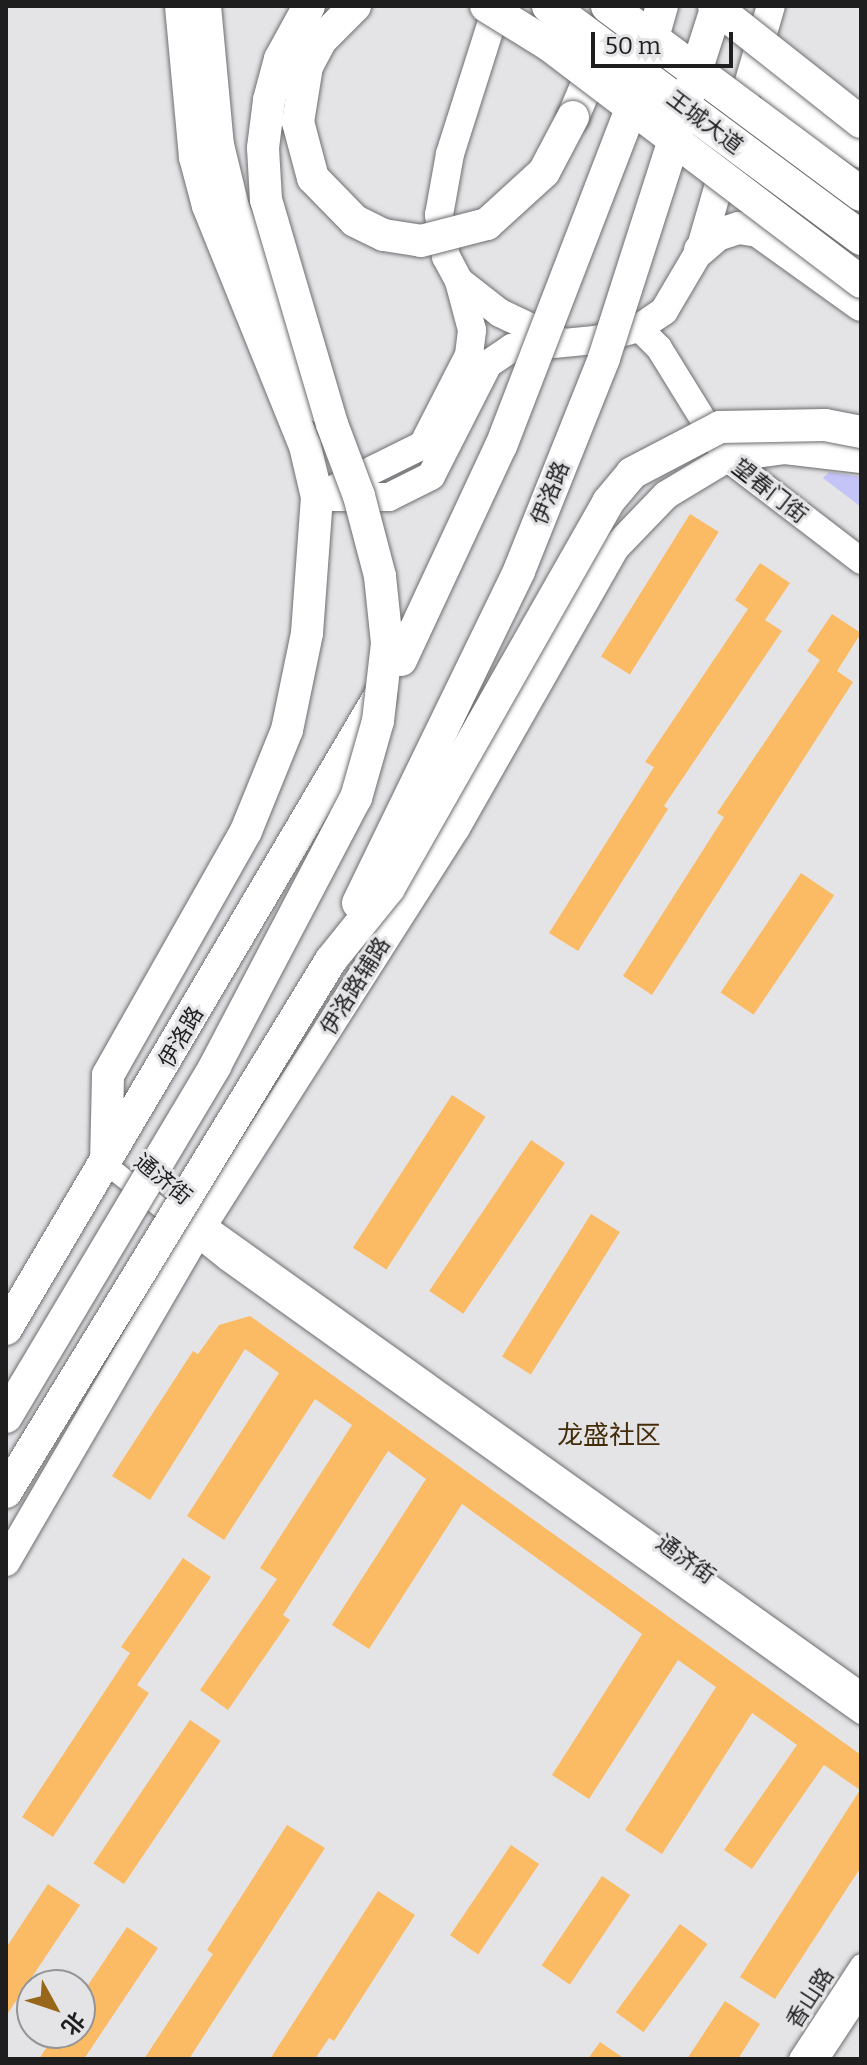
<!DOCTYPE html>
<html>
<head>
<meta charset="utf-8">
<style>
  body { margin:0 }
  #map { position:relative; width:867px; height:2065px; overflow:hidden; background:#e4e4e7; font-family:Bitter,"Noto Sans SC",serif }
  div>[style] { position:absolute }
  .green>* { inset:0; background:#c5c4f6 }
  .building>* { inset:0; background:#fbbb65; transform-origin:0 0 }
  .roads { filter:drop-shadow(0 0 2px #6e6e71) drop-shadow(0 0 2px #6e6e71) }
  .minor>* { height:20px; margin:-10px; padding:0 10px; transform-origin:10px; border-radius:10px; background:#fff }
  .tertiary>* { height:26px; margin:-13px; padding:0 13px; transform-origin:13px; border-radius:13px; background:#fff }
  .secondary>* { height:28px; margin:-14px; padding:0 14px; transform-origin:14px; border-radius:14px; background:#fff }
  .primary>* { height:32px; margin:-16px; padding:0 16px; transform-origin:16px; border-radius:16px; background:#fff }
  .bridges { filter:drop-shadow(0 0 2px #6e6e71) drop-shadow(0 0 2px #6e6e71) }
  .primary-bridge>* { height:32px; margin:-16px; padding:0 16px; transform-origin:16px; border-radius:16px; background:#fff }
  .trunk-bridge>* { height:34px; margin:-17px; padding:0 17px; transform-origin:17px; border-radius:17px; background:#fff }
  span { translate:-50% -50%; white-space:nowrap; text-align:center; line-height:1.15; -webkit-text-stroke:6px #e4e4e7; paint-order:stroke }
  .street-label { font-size:22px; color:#1e1e1f }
  .quarter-label { font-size:26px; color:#442c09 }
  .frame { position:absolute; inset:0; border:8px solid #1e1e1f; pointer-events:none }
  .north { position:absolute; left:16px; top:1969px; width:80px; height:80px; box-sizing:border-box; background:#e4e4e7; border:2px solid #959597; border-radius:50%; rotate:130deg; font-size:22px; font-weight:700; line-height:32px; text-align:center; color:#1e1e1f }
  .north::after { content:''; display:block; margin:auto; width:28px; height:36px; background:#986619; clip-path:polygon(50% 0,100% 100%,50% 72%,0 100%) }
  .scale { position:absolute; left:591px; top:32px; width:142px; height:36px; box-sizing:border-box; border:4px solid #1e1e1f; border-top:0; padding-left:10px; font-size:24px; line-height:28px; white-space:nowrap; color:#1e1e1f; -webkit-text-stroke:6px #e4e4e7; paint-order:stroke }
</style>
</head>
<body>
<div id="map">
  <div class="green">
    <div style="clip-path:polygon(829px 472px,861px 477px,861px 507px,823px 478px)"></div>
  </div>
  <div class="building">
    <div style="left:690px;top:514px;width:34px;height:168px;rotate:32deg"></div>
    <div style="clip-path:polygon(760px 563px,790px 583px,765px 620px,782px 631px,664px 806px,668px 809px,578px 951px,549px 933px,654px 767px,645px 762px,748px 609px,735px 600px)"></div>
    <div style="clip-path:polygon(832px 614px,861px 633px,837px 671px,853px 682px,652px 995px,623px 976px,724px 817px,717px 813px,820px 660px,807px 651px)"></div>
    <div style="left:801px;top:873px;width:40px;height:144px;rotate:34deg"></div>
    <div style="left:452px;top:1095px;width:40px;height:182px;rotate:33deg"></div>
    <div style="left:531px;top:1140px;width:41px;height:182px;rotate:34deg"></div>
    <div style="left:591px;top:1214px;width:34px;height:168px;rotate:32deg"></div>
    <div style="clip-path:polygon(250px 1316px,861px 1755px,861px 1867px,775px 1999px,740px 1977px,860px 1790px,824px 1765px,752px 1869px,724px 1850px,797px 1745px,752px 1713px,662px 1854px,625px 1830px,716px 1687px,678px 1660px,589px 1799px,552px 1775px,642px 1634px,462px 1504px,369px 1649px,332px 1625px,426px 1479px,388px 1451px,283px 1615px,290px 1620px,228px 1710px,200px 1690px,277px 1579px,260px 1568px,352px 1425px,315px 1399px,224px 1540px,187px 1516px,279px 1373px,245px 1349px,150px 1500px,112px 1476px,193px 1351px,198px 1354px,219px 1325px)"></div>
    <div style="clip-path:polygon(183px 1558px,211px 1577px,137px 1685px,149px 1693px,53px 1837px,22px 1817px,130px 1653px,121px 1647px)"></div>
    <div style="left:190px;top:1720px;width:37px;height:173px;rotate:34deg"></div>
    <div style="clip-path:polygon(287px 1825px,325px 1848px,189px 2059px,144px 2059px,213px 1954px,207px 1950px)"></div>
    <div style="left:511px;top:1845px;width:34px;height:109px;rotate:34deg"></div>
    <div style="left:602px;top:1876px;width:34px;height:108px;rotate:34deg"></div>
    <div style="clip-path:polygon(48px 1884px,80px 1905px,6px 2016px,6px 1948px)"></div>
    <div style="clip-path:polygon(378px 1891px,415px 1915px,334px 2041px,329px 2038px,315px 2059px,270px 2059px)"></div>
    <div style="left:680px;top:1924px;width:34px;height:109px;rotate:36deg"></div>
    <div style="clip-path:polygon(127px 1927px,158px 1948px,84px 2059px,39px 2059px,56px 2033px,80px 2033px,80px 1997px)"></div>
    <div style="clip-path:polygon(725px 2001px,760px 2024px,738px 2059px,687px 2059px)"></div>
    <div style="clip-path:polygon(600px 2042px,625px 2059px,588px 2059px)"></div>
  </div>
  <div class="roads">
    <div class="minor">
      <div style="left:106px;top:1164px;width:154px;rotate:38.7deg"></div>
      <div style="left:226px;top:1260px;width:781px;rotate:35.56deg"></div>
      <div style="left:195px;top:1217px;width:818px;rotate:35.5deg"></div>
      <div style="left:799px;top:2059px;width:113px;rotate:-56.9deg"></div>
      <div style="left:819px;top:2059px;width:77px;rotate:-56.7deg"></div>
    </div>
    <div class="tertiary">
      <div style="left:639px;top:328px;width:28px;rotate:45deg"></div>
      <div style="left:659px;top:348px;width:129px;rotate:58.3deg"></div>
      <div style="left:727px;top:458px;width:169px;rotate:37.5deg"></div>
    </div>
    <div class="secondary">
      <div style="left:459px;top:281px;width:52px;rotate:38deg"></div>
      <div style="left:500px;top:313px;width:68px;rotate:25.4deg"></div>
      <div style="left:332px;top:490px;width:102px;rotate:-26.3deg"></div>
      <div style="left:423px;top:445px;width:101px;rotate:-62.9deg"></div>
      <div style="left:469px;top:355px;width:25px;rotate:-83deg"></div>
      <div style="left:472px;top:330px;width:51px;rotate:-104.9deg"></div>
      <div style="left:459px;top:281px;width:27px;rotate:-118deg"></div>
      <div style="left:446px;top:257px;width:43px;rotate:-99.5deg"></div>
      <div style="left:439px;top:215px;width:62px;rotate:-79.8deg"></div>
      <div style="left:450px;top:154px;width:155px;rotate:-72.4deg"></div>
      <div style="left:317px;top:497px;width:72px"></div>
      <div style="left:389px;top:497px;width:47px;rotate:-26.6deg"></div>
      <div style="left:431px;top:476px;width:126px;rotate:-63deg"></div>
      <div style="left:488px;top:364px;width:29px;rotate:-34deg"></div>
      <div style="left:512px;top:348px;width:83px;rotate:-5.5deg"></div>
      <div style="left:595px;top:340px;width:46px;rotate:-15.3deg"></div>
      <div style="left:639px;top:328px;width:30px;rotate:-34deg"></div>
      <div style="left:664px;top:311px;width:71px;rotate:-59.5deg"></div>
      <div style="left:700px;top:250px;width:254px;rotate:-73.8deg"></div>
      <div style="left:6px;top:1562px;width:377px;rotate:-59.8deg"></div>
      <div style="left:196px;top:1236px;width:484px;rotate:-57.5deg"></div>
      <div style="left:456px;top:828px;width:322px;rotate:-60.4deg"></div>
      <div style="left:615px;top:548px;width:74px;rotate:-46.1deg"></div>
      <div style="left:666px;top:495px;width:71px;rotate:-31.2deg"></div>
      <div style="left:727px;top:458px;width:59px;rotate:-7.9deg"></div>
      <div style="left:785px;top:450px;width:77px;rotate:6.8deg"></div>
    </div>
    <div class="primary">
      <div style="left:205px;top:6px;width:140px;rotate:84.7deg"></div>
      <div style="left:218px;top:145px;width:64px;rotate:76.4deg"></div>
      <div style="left:233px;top:207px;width:172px;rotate:68.2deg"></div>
      <div style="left:297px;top:367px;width:49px;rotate:58.2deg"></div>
      <div style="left:760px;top:52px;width:28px;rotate:75deg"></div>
      <div style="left:767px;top:79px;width:21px;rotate:51deg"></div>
      <div style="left:780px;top:95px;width:99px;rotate:35.1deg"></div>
      <div style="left:573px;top:117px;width:69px;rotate:-67.1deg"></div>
      <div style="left:700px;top:250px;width:23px;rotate:-41deg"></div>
      <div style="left:717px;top:235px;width:23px;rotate:-18deg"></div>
      <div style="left:739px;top:228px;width:19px;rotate:9deg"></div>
      <div style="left:758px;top:231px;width:127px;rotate:35.7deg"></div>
      <div style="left:106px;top:1164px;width:89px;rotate:-88.7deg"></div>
      <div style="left:108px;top:1075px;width:280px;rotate:-60.5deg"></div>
      <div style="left:246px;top:831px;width:109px;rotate:-67.9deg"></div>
      <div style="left:287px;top:730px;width:99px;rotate:-78.3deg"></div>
      <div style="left:307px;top:633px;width:136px;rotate:-85.8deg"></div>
      <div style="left:317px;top:497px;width:52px;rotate:-103.2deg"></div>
      <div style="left:305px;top:446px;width:259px;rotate:-112deg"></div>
      <div style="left:208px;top:206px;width:51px;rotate:-104.9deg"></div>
      <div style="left:195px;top:157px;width:152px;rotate:-95.3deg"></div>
      <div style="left:6px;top:1329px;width:734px;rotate:-59.45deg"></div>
    </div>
  </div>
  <div class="bridges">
    <div class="primary-bridge">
      <div style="left:355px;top:6px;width:48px;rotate:135deg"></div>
      <div style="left:321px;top:40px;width:30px;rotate:118deg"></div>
      <div style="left:307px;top:66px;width:57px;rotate:99.1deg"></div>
      <div style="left:298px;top:122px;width:58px;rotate:75deg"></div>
      <div style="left:313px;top:178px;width:60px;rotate:45.7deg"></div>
      <div style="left:355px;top:221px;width:32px;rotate:26deg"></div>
      <div style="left:384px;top:235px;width:37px;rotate:9deg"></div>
      <div style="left:421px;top:241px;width:68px;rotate:-14.4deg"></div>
      <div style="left:487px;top:224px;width:77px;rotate:-42.4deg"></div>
      <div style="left:544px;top:172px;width:62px;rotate:-62.2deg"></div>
      <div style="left:486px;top:6px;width:74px;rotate:31.8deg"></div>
      <div style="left:549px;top:45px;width:392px;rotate:37.2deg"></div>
      <div style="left:714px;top:6px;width:187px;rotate:38.3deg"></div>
      <div style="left:401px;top:660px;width:236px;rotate:-65deg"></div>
      <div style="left:501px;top:446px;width:378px;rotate:-68.9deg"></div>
      <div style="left:637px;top:93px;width:91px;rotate:-74deg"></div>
      <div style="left:358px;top:903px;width:369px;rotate:-64.1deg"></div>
      <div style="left:519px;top:571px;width:229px;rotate:-68.2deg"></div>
      <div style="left:604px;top:358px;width:370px;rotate:-72.2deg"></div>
      <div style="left:6px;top:1417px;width:409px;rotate:-59.2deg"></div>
      <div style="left:215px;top:1066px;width:303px;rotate:-62.3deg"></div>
      <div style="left:356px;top:798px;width:80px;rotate:-74.1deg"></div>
      <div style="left:378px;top:721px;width:79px;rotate:-83.4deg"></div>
      <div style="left:387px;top:643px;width:67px;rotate:-96deg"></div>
      <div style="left:380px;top:576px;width:83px;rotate:-104.7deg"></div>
      <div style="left:359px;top:496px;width:77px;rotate:-110.6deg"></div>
      <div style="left:332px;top:424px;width:234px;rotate:-106.4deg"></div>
      <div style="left:266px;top:200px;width:52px;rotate:-93.3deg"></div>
      <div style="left:263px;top:148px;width:48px;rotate:-82.9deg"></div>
      <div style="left:269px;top:100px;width:42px;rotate:-75deg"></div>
      <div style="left:280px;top:59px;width:60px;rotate:-61.3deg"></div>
      <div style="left:6px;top:1492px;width:623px;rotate:-58.58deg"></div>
      <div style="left:331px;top:960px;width:92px;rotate:-51.1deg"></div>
      <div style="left:389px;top:888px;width:444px;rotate:-60.4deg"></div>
      <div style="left:608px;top:502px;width:38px;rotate:-50deg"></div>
      <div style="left:632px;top:473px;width:99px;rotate:-27.6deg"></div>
      <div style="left:720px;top:427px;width:105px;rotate:-1.1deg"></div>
      <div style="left:825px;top:425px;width:37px;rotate:11deg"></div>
    </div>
    <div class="trunk-bridge">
      <div style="left:549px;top:6px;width:389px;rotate:36.6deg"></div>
      <div style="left:608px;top:6px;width:315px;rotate:36.6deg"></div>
    </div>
  </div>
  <div class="street-label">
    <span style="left:705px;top:122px;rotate:37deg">王城大道</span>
    <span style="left:770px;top:491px;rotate:38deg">望春门街</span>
    <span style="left:550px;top:493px;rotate:-68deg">伊洛路</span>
    <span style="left:355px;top:986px;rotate:-58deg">伊洛路辅路</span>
    <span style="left:181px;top:1037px;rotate:-60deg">伊洛路</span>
    <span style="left:163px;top:1179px;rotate:39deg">通济街</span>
    <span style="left:686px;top:1559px;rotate:36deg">通济街</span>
    <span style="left:810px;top:1998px;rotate:-57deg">香山路</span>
  </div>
  <div class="quarter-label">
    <span style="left:609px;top:1436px">龙盛社区</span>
  </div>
  <div class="frame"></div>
  <div class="north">北</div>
  <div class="scale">50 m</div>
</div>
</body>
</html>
